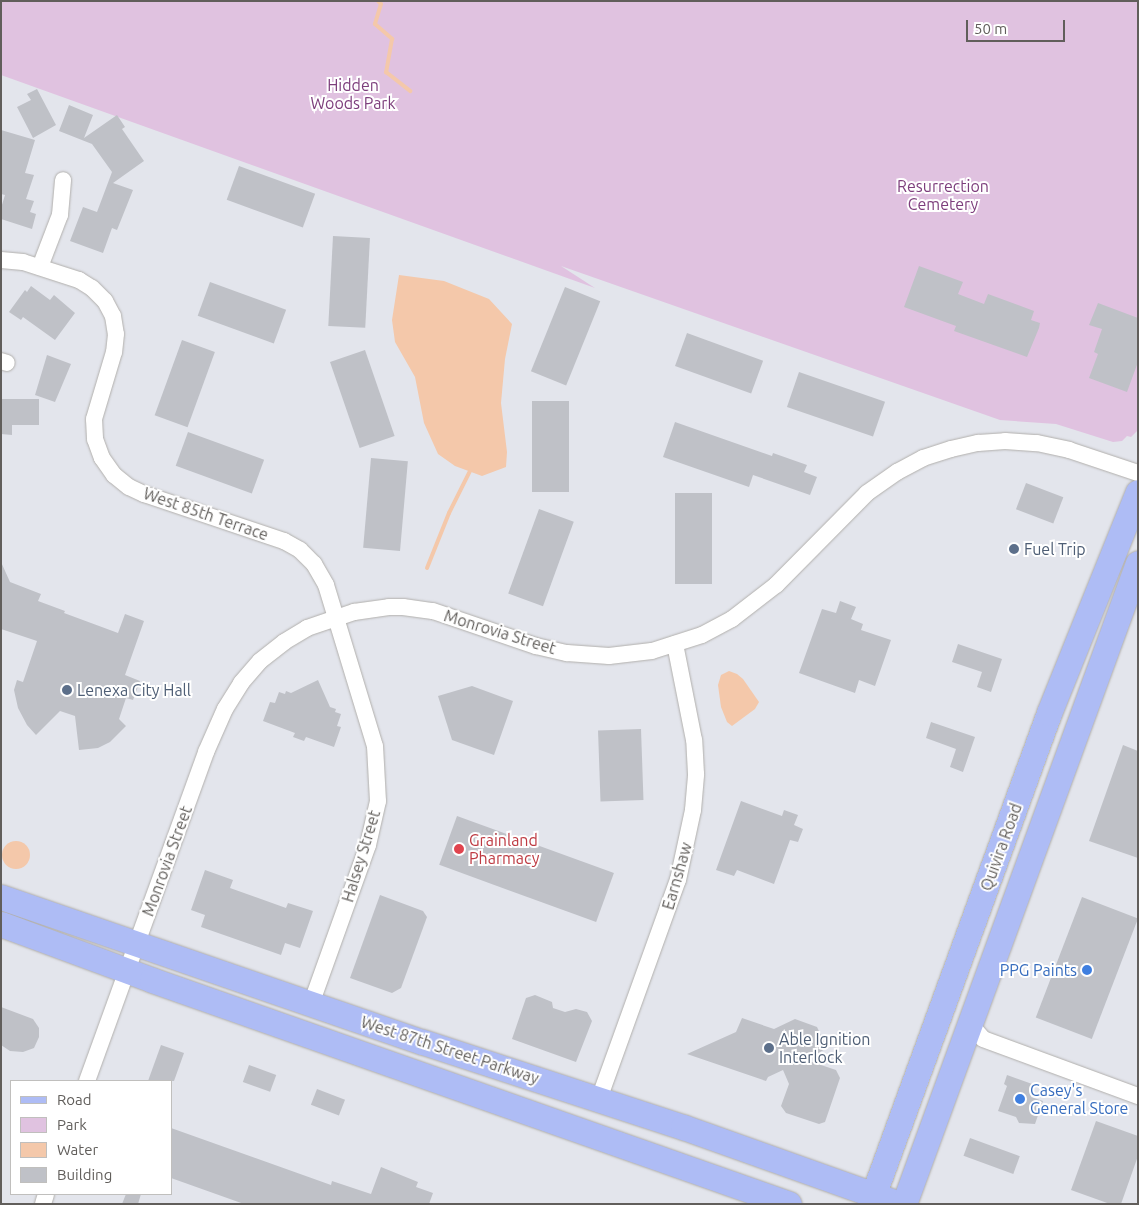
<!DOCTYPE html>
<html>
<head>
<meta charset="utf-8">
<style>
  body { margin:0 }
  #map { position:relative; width:1139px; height:1205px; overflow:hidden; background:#e3e5ec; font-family:Ubuntu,sans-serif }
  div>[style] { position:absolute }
  .green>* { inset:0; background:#e0c2e0 }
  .water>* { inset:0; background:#f4c8aa }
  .round { border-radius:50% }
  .stream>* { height:4px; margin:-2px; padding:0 2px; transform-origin:2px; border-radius:2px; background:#f4c8aa }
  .building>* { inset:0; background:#bfc1c7; transform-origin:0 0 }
  .roads { filter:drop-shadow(0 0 1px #b1afac) drop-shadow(0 0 1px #b1afac) }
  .street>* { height:16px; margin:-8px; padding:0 8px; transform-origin:8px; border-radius:8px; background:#fff }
  .primary>* { height:25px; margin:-12.5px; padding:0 12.5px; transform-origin:12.5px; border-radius:12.5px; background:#aebcf5 }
  .dots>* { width:14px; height:14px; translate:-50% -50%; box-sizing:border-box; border:2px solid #fff; border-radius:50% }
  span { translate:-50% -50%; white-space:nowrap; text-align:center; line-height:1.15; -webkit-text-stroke:4px #fff; paint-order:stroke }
  .park-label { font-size:16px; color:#7d3e7c }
  .street-label { font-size:16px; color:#615e5b }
  .service-label { font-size:16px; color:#4e5e75 }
  .left { translate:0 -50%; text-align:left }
  .health-label { font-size:16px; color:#be3a42 }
  .shop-label { font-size:16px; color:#366cbe }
  .right { translate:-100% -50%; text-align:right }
  .frame { position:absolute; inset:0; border:2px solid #615e5b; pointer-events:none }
  .legend { position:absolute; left:10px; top:1080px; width:162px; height:115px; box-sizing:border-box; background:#fff; border:1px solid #c0bfbd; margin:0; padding:6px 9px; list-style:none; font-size:15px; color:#615e5b }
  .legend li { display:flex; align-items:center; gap:10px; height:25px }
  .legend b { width:25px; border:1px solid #c0bfbd }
  .scale { position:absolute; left:966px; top:20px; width:99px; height:22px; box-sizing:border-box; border:2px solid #615e5b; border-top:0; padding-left:6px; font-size:15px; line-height:18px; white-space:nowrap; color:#615e5b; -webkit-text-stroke:4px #fff; paint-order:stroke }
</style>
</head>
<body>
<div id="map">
  <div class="green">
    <div style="clip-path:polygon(1px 1px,1138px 1px,1138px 430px,1131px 437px,1127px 436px,1122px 441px,1113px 442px,1056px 424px,1000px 420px,561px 266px,595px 288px,1px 75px)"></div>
  </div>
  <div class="water">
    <div style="clip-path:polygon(399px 275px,444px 281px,489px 299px,512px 324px,505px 359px,501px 403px,507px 452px,506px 467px,482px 476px,455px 466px,438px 454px,424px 423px,415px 377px,395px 342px,392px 320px)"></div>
    <div style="clip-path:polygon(729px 671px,737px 674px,743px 679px,759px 702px,755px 709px,732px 726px,727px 722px,721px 707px,718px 685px,721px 675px)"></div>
    <div class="round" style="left:2px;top:841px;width:28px;height:28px"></div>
  </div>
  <div class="stream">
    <div style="left:378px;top:1px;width:4px;rotate:45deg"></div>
    <div style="left:381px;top:4px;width:21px;rotate:107deg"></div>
    <div style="left:375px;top:24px;width:23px;rotate:41deg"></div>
    <div style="left:392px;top:39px;width:34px;rotate:100deg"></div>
    <div style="left:386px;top:72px;width:31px;rotate:38deg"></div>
    <div style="left:427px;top:568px;width:59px;rotate:-68.2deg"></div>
    <div style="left:449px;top:513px;width:47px;rotate:-63.4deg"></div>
  </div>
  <div class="building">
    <div style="clip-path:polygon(37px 89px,56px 125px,33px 138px,17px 107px,31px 100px,27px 94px)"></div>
    <div style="clip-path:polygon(69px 105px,93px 115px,84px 138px,117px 115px,125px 127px,122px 129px,144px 161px,113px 183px,133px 190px,117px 230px,112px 228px,103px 253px,70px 241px,83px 207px,97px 212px,112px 172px,92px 144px,59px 131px)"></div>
    <div style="clip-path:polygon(1px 130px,35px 140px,25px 173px,34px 175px,26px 199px,34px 201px,30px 212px,36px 214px,32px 229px,1px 219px,1px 208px,5px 195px,1px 194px)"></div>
    <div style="left:239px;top:166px;width:81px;height:36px;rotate:20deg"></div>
    <div style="left:333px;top:236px;width:37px;height:90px;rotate:3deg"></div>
    <div style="clip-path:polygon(919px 266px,963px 282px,958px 294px,984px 304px,988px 294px,1034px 311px,1031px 320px,1040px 323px,1039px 328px,1027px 357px,954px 331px,956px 326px,904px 307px)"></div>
    <div style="left:210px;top:282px;width:81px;height:36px;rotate:20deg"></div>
    <div style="clip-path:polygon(31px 286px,50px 300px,54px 295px,75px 313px,55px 340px,23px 317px,21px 320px,9px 312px,25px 290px,27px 292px)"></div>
    <div style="left:565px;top:287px;width:38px;height:91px;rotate:22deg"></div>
    <div style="clip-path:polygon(1098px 303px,1138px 318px,1138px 362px,1127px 392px,1089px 378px,1098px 354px,1094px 352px,1102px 329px,1089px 325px)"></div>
    <div style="left:687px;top:333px;width:81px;height:35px;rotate:20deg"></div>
    <div style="left:182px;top:340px;width:35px;height:80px;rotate:20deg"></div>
    <div style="left:365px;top:350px;width:91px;height:37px;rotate:71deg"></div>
    <div style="clip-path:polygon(47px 355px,71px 364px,55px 402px,35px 395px)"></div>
    <div style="left:799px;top:372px;width:91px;height:37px;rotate:19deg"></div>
    <div style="clip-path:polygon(1px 399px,39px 399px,39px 425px,12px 425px,12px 435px,1px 434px)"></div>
    <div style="left:532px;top:401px;width:37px;height:91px"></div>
    <div style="clip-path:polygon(675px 422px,772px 456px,773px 453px,807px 465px,804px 472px,817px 477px,810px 495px,753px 475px,749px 487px,663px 457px)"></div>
    <div style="left:188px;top:432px;width:81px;height:36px;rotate:20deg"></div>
    <div style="left:371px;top:458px;width:37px;height:90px;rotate:5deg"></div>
    <div style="left:1026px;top:483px;width:40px;height:28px;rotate:21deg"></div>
    <div style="left:675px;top:493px;width:37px;height:91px"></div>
    <div style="left:539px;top:509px;width:37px;height:90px;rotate:20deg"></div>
    <div style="clip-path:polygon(1px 562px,10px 582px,41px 594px,38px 601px,65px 611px,64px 613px,118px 633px,125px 614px,144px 621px,125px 675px,140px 681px,133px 700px,126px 698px,119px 719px,126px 726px,110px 742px,98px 748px,79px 750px,75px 716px,60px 711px,36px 735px,27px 725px,18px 708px,14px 690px,17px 680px,23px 682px,37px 641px,1px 629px)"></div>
    <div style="clip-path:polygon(840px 601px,856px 607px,851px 619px,863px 624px,861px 630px,891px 640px,875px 686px,859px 680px,855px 693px,799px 673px,822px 609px,836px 613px)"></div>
    <div style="clip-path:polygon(958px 644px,1002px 659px,991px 692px,977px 687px,982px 672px,952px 662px)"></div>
    <div style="clip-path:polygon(318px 680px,330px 707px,336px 709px,335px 712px,341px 714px,337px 726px,341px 727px,334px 747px,306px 737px,304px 741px,293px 737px,295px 733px,263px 721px,270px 702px,275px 703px,279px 692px,285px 694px,286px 691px,291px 693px)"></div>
    <div style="clip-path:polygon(472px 686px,513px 701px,494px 755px,452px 740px,438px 696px)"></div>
    <div style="clip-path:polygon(931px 722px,975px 737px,963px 772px,950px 767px,956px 749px,926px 738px)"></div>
    <div style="left:641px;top:729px;width:71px;height:43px;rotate:88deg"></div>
    <div style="clip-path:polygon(1123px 745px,1138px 751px,1138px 858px,1089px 841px)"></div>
    <div style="clip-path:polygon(741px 801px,782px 816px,784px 810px,798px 815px,794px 825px,803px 829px,798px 842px,790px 840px,774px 884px,737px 870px,734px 876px,716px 870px)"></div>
    <div style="left:457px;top:816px;width:167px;height:52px;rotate:20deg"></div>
    <div style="clip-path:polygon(205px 870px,233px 880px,230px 888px,286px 908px,288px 903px,313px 911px,300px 948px,285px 943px,281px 955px,201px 927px,205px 915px,191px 910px)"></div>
    <div style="clip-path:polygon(380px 895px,423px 911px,427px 917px,401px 988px,392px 993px,350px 978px)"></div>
    <div style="left:1082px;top:897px;width:60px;height:129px;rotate:21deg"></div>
    <div style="clip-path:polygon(535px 995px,552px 1002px,553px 1008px,565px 1012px,576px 1009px,587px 1012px,592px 1021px,576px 1062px,512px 1039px,526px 998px)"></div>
    <div style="clip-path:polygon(1px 1007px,33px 1019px,39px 1028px,39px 1037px,34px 1048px,23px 1052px,10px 1051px,1px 1045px)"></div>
    <div style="clip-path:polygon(742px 1018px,774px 1029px,795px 1019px,817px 1027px,827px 1048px,806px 1060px,836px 1070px,840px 1078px,825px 1122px,819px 1124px,786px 1113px,781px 1106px,789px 1084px,783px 1070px,768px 1077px,766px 1081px,687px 1054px,736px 1032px)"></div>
    <div style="clip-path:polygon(161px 1045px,184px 1053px,174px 1081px,148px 1081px)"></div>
    <div style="left:249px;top:1065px;width:29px;height:18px;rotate:20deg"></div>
    <div style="clip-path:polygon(1007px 1075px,1035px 1085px,1031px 1097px,1043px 1101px,1035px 1124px,1019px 1123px,1016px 1117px,998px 1111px,1007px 1086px,1004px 1084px)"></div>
    <div style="left:317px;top:1089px;width:30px;height:17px;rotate:21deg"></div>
    <div style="clip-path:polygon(1096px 1121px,1138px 1136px,1138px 1156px,1121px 1204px,1110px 1204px,1071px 1190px)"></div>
    <div style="clip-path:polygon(171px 1128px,331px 1185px,332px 1181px,371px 1194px,381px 1167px,418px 1182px,416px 1187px,433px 1193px,429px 1204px,244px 1204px,171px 1178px)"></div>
    <div style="left:970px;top:1138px;width:53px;height:19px;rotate:20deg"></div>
    <div style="clip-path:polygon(126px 1194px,141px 1194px,138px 1204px,122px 1204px)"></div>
  </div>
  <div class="roads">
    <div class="street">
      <div style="left:1px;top:260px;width:22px;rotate:5deg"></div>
      <div style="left:23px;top:262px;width:59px;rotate:17.8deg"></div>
      <div style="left:79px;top:280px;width:15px;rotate:32deg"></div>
      <div style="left:92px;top:288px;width:18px;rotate:45deg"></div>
      <div style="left:105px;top:301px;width:17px;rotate:62deg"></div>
      <div style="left:113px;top:316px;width:18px;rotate:81deg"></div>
      <div style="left:116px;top:334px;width:18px;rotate:96deg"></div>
      <div style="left:114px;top:352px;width:70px;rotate:106.6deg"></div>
      <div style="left:94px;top:419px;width:20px;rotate:87deg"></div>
      <div style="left:95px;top:439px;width:20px;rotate:70deg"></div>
      <div style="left:102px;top:458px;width:21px;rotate:55deg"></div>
      <div style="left:114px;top:475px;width:19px;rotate:39deg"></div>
      <div style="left:129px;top:487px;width:17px;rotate:25deg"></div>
      <div style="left:144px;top:494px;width:148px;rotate:18.6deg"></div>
      <div style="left:284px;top:541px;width:18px;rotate:29deg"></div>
      <div style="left:300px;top:550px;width:20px;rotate:45deg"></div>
      <div style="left:314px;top:564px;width:24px;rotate:60deg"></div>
      <div style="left:326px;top:585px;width:168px;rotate:73.1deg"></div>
      <div style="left:375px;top:746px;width:55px;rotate:86.9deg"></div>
      <div style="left:378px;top:801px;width:45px;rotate:102.8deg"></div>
      <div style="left:368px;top:845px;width:169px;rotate:109.7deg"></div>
      <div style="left:40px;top:267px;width:56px;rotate:-69deg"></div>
      <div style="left:60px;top:215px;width:35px;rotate:-85deg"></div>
      <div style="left:1px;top:361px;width:6px;rotate:18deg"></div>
      <div style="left:971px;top:1025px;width:18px;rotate:49deg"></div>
      <div style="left:983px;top:1039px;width:165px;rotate:20.2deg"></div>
      <div style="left:87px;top:1081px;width:350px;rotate:-70.1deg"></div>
      <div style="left:206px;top:752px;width:47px;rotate:-66.2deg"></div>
      <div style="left:225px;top:709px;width:31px;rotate:-58deg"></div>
      <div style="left:241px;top:683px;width:29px;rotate:-49deg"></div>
      <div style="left:260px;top:661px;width:31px;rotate:-38deg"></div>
      <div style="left:284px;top:642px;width:27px;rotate:-31deg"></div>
      <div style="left:307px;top:628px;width:50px;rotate:-18.8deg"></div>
      <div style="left:354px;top:612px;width:35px;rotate:-8deg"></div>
      <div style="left:389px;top:607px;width:14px"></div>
      <div style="left:403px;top:607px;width:30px;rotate:8deg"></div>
      <div style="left:433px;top:611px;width:109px;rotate:18.8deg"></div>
      <div style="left:536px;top:646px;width:32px;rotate:13deg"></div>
      <div style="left:567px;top:653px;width:42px;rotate:4.1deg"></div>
      <div style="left:609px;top:656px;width:43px;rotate:-6.6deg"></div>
      <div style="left:652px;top:651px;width:52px;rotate:-17.7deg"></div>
      <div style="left:702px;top:635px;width:34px;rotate:-28deg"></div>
      <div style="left:732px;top:619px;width:56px;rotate:-37.7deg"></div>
      <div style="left:776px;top:585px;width:129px;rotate:-45.3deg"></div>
      <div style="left:867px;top:493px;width:37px;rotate:-35deg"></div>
      <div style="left:897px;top:472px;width:30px;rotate:-28deg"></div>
      <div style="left:923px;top:458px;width:29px;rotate:-18deg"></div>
      <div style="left:951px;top:449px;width:28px;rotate:-13deg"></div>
      <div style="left:978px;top:443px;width:27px;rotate:-4deg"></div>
      <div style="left:1005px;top:441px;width:32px;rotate:4deg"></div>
      <div style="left:1037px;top:443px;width:33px;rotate:12deg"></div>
      <div style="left:1069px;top:450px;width:73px;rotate:18.4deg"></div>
      <div style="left:599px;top:1099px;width:233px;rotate:-70.2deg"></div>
      <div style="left:678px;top:880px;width:72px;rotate:-77.9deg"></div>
      <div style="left:693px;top:810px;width:36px;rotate:-85deg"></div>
      <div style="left:696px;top:774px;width:34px;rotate:-93deg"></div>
      <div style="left:694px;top:740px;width:98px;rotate:-101.2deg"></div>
      <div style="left:43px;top:1204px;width:10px;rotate:-73deg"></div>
    </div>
    <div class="primary">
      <div style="left:1px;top:897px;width:446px;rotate:19deg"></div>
      <div style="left:423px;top:1042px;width:274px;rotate:18.1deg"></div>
      <div style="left:683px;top:1127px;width:229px;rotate:19.6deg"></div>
      <div style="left:1px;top:924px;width:161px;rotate:20.3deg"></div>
      <div style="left:152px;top:980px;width:675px;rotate:19.37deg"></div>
      <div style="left:870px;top:1204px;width:523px;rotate:-69.97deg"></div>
      <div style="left:1049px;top:713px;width:238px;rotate:-68.1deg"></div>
      <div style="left:904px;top:1204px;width:682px;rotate:-69.95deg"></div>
    </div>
  </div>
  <div class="dots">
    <div style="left:1014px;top:549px;background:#5c6f8a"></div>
    <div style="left:67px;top:690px;background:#5c6f8a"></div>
    <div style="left:459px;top:849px;background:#e0444e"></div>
    <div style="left:1087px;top:970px;background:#3f7fe0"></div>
    <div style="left:769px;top:1048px;background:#5c6f8a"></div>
    <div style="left:1020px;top:1099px;background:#3f7fe0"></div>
  </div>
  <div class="park-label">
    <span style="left:353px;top:94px">Hidden<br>Woods Park</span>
    <span style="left:943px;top:195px">Resurrection<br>Cemetery</span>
  </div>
  <div class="street-label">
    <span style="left:206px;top:514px;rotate:19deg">West 85th Terrace</span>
    <span style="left:500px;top:632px;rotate:17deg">Monrovia Street</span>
    <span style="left:1001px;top:847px;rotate:-70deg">Quivira Road</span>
    <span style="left:361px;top:856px;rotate:-73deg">Halsey Street</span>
    <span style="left:167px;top:861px;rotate:-70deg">Monrovia Street</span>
    <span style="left:677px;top:876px;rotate:-74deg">Earnshaw</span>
    <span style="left:450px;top:1050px;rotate:18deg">West 87th Street Parkway</span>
  </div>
  <div class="service-label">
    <span class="left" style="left:1024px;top:549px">Fuel Trip</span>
    <span class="left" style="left:77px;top:690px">Lenexa City Hall</span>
    <span class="left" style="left:779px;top:1048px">Able Ignition<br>Interlock</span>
  </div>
  <div class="health-label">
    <span class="left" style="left:469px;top:849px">Grainland<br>Pharmacy</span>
  </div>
  <div class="shop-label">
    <span class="right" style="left:1077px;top:970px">PPG Paints</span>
    <span class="left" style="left:1030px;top:1099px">Casey's<br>General Store</span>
  </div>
  <div class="frame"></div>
  <ul class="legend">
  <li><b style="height:6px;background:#aebcf5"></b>Road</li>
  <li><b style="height:14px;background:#e0c2e0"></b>Park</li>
  <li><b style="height:14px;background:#f4c8aa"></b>Water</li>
  <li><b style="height:14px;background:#bfc1c7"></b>Building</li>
  </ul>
  <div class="scale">50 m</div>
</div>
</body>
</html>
